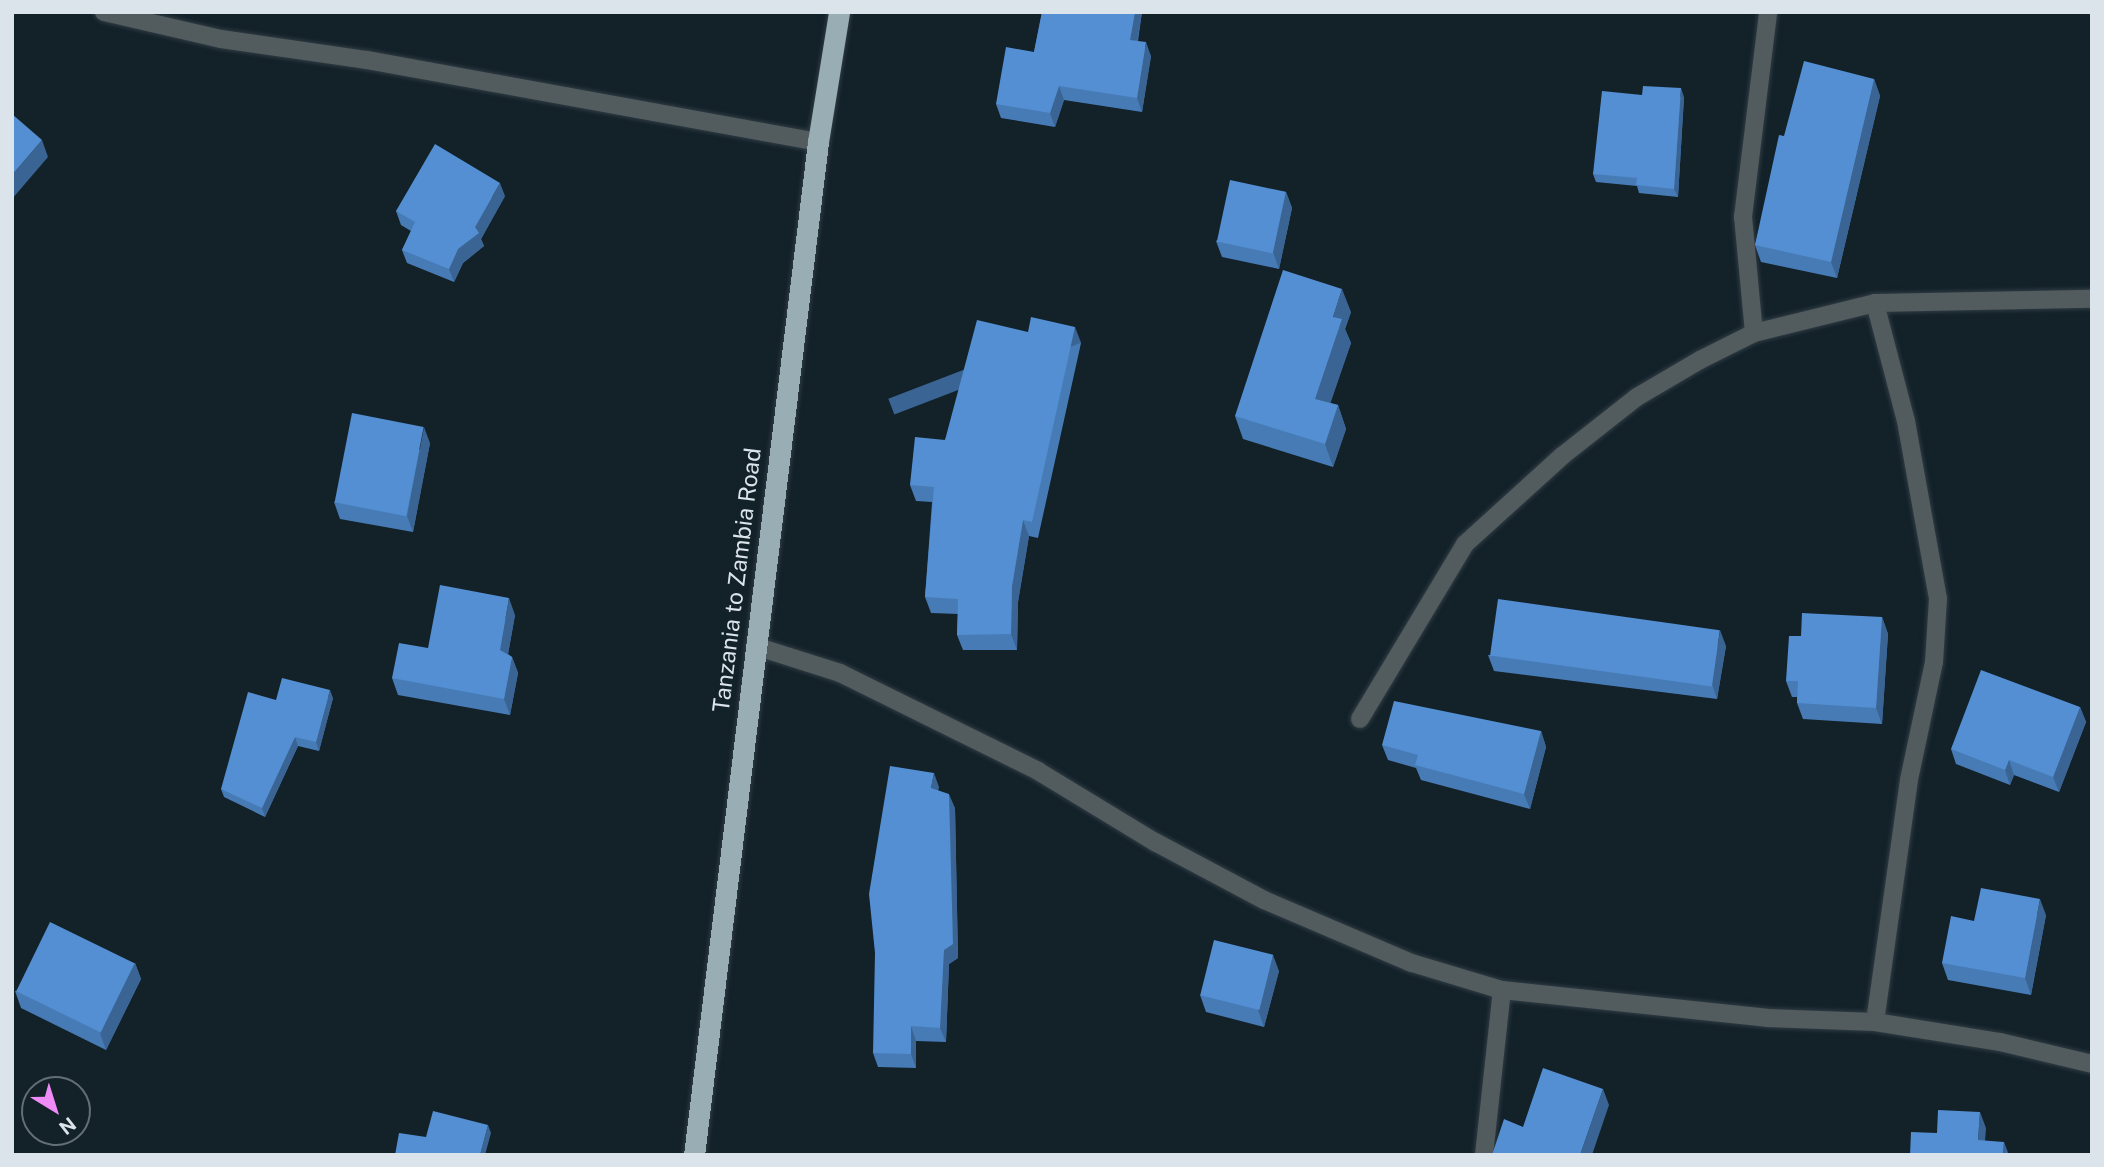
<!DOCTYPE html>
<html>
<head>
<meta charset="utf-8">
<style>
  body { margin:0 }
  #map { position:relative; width:2104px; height:1167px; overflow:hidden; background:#132129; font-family:"Public Sans",sans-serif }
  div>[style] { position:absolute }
  .roads { filter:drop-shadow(0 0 2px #2f3c44) drop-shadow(0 0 2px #2f3c44) }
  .minor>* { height:18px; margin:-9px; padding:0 9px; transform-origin:9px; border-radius:9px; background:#525b5d }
  .highway>* { height:21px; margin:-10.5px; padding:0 10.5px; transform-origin:10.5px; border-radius:10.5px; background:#99aeb4 }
  .wall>* { inset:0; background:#477bb5 }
  .shaded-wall>* { inset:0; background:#3a6493; transform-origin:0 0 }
  .building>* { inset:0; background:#538fd2; transform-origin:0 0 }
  span { translate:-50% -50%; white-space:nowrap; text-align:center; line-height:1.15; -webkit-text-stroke:7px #132129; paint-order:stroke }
  .street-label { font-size:23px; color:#dbe4ea }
  .frame { position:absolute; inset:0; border:14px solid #dbe4ea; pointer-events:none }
  .north { position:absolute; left:21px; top:1076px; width:70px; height:70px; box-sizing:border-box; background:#132129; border:2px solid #636f76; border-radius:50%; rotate:142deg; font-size:19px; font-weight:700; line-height:28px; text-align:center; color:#dbe4ea }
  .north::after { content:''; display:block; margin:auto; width:24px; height:32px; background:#ef8bf7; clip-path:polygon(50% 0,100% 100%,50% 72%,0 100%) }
</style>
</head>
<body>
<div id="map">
  <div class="roads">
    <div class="minor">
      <div style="left:104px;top:12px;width:120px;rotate:13deg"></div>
      <div style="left:221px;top:39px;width:148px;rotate:8.2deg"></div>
      <div style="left:367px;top:60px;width:458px;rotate:10.3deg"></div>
      <div style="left:1875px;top:303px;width:122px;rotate:75.3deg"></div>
      <div style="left:1906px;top:421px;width:181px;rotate:79.8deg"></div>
      <div style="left:1938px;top:599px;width:63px;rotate:93.6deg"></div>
      <div style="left:1934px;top:662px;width:121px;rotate:102deg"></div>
      <div style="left:1909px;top:780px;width:244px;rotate:98deg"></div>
      <div style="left:1754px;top:333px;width:117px;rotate:-95.4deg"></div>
      <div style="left:1743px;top:217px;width:207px;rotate:-83deg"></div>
      <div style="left:755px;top:646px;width:89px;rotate:17.6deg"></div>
      <div style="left:840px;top:673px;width:221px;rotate:26.3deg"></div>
      <div style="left:1038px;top:771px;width:137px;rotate:31.3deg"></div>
      <div style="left:1155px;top:842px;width:123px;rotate:28deg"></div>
      <div style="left:1264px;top:900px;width:161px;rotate:23.1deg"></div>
      <div style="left:1412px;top:963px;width:94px;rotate:16.7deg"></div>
      <div style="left:1502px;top:990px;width:266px;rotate:6deg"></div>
      <div style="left:1767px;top:1018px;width:108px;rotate:2.1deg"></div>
      <div style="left:1875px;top:1022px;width:127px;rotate:9.1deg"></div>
      <div style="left:2000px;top:1042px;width:95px;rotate:13.4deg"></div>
      <div style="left:1360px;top:719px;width:204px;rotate:-59deg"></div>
      <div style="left:1465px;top:544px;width:131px;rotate:-42.2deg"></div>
      <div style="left:1562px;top:456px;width:95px;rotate:-38.2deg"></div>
      <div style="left:1637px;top:397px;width:73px;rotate:-30.4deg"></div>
      <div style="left:1700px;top:360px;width:60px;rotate:-26.6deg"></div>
      <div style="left:1754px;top:333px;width:125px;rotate:-13.9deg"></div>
      <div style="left:1875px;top:303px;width:217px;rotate:-1.1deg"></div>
      <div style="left:1484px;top:1155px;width:166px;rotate:-83.8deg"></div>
    </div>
    <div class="highway">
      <div style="left:694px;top:1155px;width:1021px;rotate:-83.02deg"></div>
      <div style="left:818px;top:142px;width:132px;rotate:-80.8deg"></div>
    </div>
  </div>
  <div class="wall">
    <div style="clip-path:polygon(1042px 12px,1142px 12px,1138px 41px,1151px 56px,1142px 112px,1064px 100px,1055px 127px,1001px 118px,996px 104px,1034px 52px)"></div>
    <div style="clip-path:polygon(1874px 79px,1880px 96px,1837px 278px,1761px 262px,1755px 245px,1784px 136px)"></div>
    <div style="clip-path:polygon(1642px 95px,1684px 97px,1678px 197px,1639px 193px,1637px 186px,1596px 182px,1593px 174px)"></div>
    <div style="clip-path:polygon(1286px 192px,1292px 208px,1279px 269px,1222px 257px,1216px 241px)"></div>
    <div style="clip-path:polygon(505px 196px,481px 239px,484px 246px,463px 263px,454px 282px,407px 263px,402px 250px,411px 231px,401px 225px,396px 211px)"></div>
    <div style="clip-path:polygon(1351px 312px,1345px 329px,1351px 343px,1330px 403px,1338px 405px,1346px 429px,1333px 467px,1243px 439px,1235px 416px)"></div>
    <div style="clip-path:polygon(1028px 332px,1081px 343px,1038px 538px,1029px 536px,1018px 602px,1017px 650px,963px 650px,957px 635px,958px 614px,931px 613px,925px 597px,932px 502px,916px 501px,910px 485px)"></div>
    <div style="clip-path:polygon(430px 443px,413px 532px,340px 519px,334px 502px)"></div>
    <div style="clip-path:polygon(515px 615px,508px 654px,512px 657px,518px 673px,510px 715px,398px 695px,392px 678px,428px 648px)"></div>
    <div style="clip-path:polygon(1882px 617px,1888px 634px,1882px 724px,1803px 719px,1797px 703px,1797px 697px,1792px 697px,1786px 681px,1801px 636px)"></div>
    <div style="clip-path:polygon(1726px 646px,1717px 699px,1494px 671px,1488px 655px)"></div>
    <div style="clip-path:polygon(333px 698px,319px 751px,298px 746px,265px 817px,224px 797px,221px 789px,276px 700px)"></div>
    <div style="clip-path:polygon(2080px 707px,2086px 722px,2059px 792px,2014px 775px,2010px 785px,1956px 764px,1951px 749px)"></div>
    <div style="clip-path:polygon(1541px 731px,1546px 747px,1530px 809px,1421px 780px,1416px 768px,1388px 760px,1382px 745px)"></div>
    <div style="clip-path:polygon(939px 787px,938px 791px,955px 808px,958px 958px,949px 964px,946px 1042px,916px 1041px,916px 1068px,878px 1067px,873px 1053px)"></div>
    <div style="clip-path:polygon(2046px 915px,2031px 995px,1948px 980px,1942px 963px,1974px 921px)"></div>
    <div style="clip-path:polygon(135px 963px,141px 979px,106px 1050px,21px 1008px,15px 991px)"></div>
    <div style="clip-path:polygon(1279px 971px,1264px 1027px,1206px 1012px,1200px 995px)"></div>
  </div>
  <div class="shaded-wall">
    <div style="clip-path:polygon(1135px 12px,1142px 12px,1135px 54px,1130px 40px)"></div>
    <div style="clip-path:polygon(1146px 42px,1151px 56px,1142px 112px,1137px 98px)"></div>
    <div style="clip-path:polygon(1874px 79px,1880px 96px,1837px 278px,1831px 262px)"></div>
    <div style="clip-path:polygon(1059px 86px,1064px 100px,1055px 127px,1050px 113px)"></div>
    <div style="clip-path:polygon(1681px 88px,1684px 97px,1678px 197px,1674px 189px)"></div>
    <div style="clip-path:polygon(42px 140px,48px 157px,12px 199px,12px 175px)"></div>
    <div style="clip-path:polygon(500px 183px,505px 196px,481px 239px,484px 246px,463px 263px,454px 282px,449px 269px,458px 249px,475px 227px)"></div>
    <div style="clip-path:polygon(1286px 192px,1292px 208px,1279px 269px,1273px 252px)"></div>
    <div style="clip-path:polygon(1342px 289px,1351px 312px,1345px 329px,1351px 343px,1324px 422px,1315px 399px,1333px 317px)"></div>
    <div style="left:1075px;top:327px;width:17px;height:200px;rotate:69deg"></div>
    <div style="clip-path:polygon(1338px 405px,1346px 429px,1333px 467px,1325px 444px)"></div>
    <div style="clip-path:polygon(424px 427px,430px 443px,413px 532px,407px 516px)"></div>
    <div style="clip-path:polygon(1023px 520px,1029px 536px,1018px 602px,1017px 650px,1011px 634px,1012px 586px)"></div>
    <div style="clip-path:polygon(509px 598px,515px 615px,506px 666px,500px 650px)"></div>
    <div style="clip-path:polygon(1882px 617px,1888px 634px,1882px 724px,1876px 708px)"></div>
    <div style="clip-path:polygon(1720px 630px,1726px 646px,1717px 699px,1712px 684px)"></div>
    <div style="clip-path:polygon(512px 657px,518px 673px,510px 715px,504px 699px)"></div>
    <div style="clip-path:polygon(330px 690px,333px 698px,319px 751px,316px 742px)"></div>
    <div style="clip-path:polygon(2080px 707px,2086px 722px,2059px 792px,2053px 777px)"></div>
    <div style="clip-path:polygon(1541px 731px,1546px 747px,1530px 809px,1524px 794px)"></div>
    <div style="clip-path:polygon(295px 737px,298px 746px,265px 817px,262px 808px)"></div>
    <div style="clip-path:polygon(2009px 760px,2014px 775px,2010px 785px,2005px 770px)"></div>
    <div style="clip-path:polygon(934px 773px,939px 787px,936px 802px,931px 788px)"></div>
    <div style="clip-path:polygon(949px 794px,955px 808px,958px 958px,949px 964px,946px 1042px,940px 1028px)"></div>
    <div style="clip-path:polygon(2040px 899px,2046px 915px,2031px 995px,2025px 978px)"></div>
    <div style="clip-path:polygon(1273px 955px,1279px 971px,1264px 1027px,1258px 1010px)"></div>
    <div style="clip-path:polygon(135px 963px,141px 979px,106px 1050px,100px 1033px)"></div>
    <div style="clip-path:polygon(911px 1026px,916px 1041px,916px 1068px,911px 1054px)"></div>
    <div style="clip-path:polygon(1603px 1089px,1609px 1105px,1592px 1155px,1580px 1155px)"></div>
    <div style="clip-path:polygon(1980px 1112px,1986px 1128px,1984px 1155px,1978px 1140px)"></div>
    <div style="clip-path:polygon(488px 1125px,491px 1133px,485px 1155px,480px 1155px)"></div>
    <div style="clip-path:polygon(2004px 1142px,2009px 1155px,2003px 1155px)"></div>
  </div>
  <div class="building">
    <div style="clip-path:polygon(1042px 12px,1135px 12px,1130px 40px,1146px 42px,1137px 98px,1059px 86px,1050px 113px,996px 104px,1006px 47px,1034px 52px)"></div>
    <div style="clip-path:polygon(1804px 61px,1874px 79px,1831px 262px,1755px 245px,1779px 135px,1784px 136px)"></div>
    <div style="clip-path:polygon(1643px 86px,1681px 88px,1674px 189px,1636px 185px,1637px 178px,1593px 174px,1602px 91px,1642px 95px)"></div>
    <div style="clip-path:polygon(12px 114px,42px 140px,12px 175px)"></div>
    <div style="clip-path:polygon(435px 144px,500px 183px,475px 227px,479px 233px,458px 249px,449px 269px,402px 250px,415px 222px,396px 211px)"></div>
    <div style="left:1230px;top:180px;width:57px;height:63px;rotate:12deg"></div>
    <div style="clip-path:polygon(1283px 270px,1342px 289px,1333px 317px,1342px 319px,1315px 399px,1338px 405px,1325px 444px,1235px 416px)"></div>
    <div style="clip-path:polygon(1031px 317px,1075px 327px,1032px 522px,1023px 520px,1012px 586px,1011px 634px,957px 635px,958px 599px,925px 597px,934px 487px,910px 485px,915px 437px,945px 440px,977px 320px,1028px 332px)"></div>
    <div style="left:352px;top:413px;width:73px;height:91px;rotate:11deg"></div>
    <div style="clip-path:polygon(440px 585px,509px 598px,500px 650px,512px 657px,504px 699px,392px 678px,399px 643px,428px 648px)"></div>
    <div style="left:1498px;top:599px;width:224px;height:57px;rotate:8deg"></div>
    <div style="clip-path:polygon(1802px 613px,1882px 617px,1876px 708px,1797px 703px,1798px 681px,1786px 681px,1789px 636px,1801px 636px)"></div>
    <div style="clip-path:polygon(1981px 670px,2080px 707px,2053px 777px,2009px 760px,2005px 770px,1951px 749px)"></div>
    <div style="clip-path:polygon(282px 678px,330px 690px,316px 742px,295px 737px,262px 808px,221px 789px,248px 692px,276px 700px)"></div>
    <div style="clip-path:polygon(1394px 701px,1541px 731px,1524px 794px,1415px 765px,1418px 755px,1382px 745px)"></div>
    <div style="clip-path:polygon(890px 766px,934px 773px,931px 788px,949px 794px,953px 944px,944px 950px,940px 1028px,911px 1026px,911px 1054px,873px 1053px,875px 953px,869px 894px)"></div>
    <div style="clip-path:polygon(1981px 888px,2040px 899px,2025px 978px,1942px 963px,1951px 916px,1974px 921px)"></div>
    <div style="left:50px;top:922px;width:94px;height:77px;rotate:26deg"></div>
    <div style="left:1214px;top:940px;width:61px;height:57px;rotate:14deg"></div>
    <div style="clip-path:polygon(1543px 1068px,1603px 1089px,1580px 1155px,1492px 1155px,1504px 1119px,1523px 1127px)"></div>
    <div style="clip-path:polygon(1938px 1110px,1980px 1112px,1978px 1140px,2004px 1142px,2003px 1155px,1910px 1155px,1911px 1132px,1937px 1133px)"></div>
    <div style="clip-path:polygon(433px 1111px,488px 1125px,480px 1155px,395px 1155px,399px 1133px,426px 1137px)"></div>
  </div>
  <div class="street-label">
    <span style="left:737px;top:580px;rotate:-83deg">Tanzania to Zambia Road</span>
  </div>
  <div class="frame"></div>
  <div class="north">N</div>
</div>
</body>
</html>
